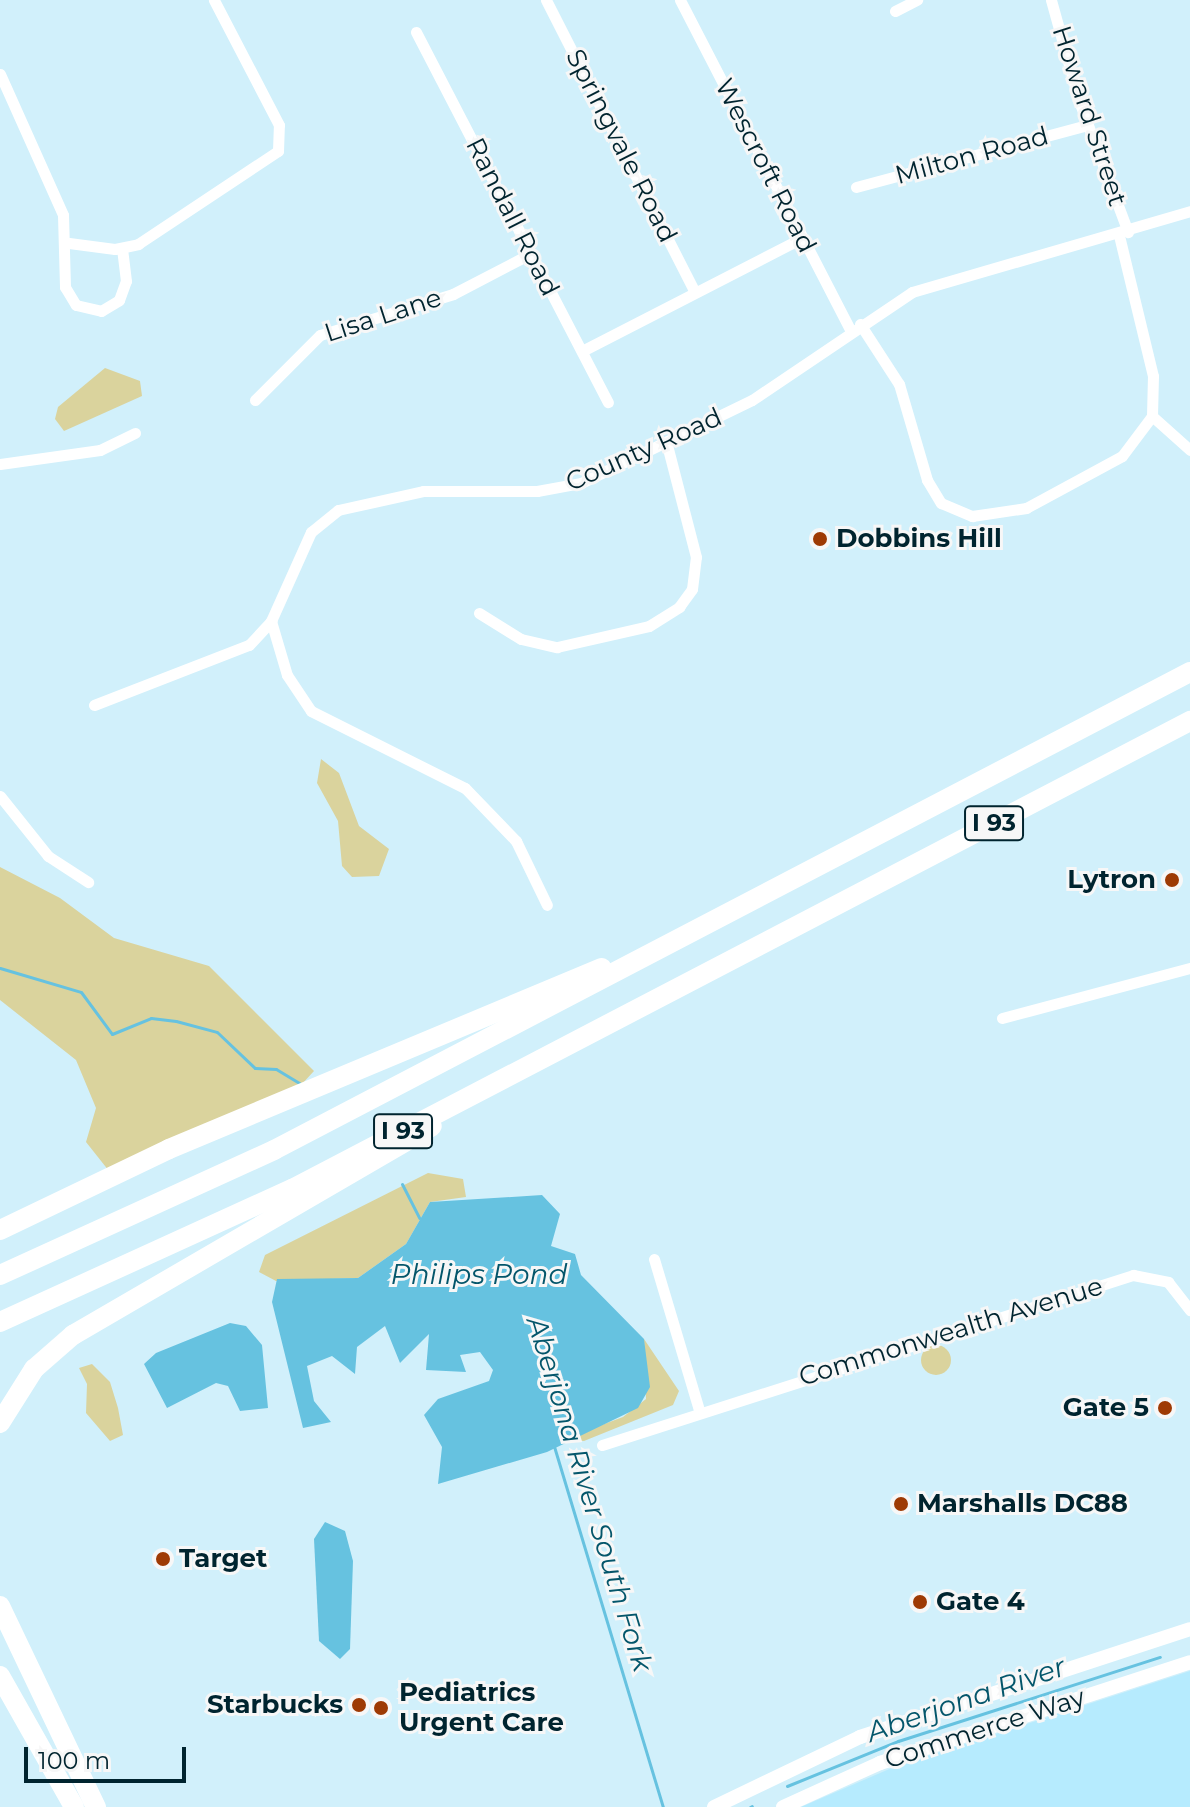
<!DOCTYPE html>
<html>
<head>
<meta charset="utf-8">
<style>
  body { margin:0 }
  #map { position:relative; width:1190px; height:1807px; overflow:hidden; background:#d1f0fb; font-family:Montserrat,sans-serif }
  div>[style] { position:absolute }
  .built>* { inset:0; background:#b6ebfe }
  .green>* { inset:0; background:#dad39d }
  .round { border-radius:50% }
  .water>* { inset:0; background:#66c2e0 }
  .stream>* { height:3px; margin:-1.5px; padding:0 1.5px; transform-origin:1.5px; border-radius:1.5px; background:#66c2e0 }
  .minor>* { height:11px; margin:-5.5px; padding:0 5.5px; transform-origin:5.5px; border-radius:5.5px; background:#fff }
  .tertiary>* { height:14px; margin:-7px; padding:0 7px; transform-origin:7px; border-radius:7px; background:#fff }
  .motorway>* { height:20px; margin:-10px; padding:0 10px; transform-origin:10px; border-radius:10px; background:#fff }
  .dots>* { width:22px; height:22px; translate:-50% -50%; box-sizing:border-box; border:4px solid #f7f7f7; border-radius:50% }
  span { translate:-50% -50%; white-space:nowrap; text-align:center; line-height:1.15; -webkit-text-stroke:6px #f7f7f7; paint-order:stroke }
  .shield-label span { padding:2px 6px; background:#f7f7f7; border:2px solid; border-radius:6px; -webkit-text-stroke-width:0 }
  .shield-label { font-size:24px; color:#00242f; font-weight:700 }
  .street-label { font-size:26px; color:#00242f }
  .poi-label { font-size:26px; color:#00242f; font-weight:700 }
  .left { translate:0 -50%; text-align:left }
  .right { translate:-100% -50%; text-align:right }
  .water-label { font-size:28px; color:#04566b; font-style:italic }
  .scale { position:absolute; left:24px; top:1747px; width:162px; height:36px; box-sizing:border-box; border:4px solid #00242f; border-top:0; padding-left:10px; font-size:24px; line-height:28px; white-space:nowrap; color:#00242f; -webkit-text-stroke:6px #f7f7f7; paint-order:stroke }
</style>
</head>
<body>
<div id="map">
  <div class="built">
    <div style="clip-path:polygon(1190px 1671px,1190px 1807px,801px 1807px,894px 1767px)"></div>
  </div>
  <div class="green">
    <div style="clip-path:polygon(105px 368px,140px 381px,142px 396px,64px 431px,55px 419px,58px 407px)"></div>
    <div style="clip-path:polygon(321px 759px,339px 773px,359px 826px,389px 849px,379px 876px,352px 877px,342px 866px,338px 821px,317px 783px)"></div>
    <div style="clip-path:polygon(0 867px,60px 898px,114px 938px,209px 966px,314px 1071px,302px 1084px,109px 1171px,86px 1142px,96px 1108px,76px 1060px,0 1000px)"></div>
    <div style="clip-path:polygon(428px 1173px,463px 1179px,466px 1197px,430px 1202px,406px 1244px,358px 1278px,276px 1281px,259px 1272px,265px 1255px)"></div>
    <div style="clip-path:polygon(644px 1339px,679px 1391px,673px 1405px,584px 1441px,564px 1439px,623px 1417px,646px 1399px)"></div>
    <div class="round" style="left:921px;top:1345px;width:30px;height:30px"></div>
    <div style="clip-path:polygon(92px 1364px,110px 1382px,118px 1408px,123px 1435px,110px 1441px,86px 1413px,87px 1384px,79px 1368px)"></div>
  </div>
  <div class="water">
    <div style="clip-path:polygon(542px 1195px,560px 1214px,551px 1246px,575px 1254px,581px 1275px,644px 1339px,650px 1387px,638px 1408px,547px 1452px,438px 1484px,442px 1447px,424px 1415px,438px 1399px,489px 1381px,493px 1370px,480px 1352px,460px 1355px,466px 1372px,426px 1370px,429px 1334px,400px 1363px,385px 1326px,357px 1347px,355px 1374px,332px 1356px,307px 1366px,314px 1401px,331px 1422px,303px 1428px,272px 1302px,277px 1279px,358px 1278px,406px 1244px,430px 1202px)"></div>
    <div style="clip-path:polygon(230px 1323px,246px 1326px,262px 1345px,268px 1408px,240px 1411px,228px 1386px,216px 1383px,167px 1408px,144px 1364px,156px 1353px)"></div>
    <div style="clip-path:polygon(325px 1522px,345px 1531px,353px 1561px,350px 1649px,340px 1659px,319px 1641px,314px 1539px)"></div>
  </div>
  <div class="stream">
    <div style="left:0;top:968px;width:84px;rotate:16.5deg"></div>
    <div style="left:81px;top:992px;width:52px;rotate:53.6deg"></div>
    <div style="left:112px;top:1034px;width:42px;rotate:-22.3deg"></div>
    <div style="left:151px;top:1018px;width:25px;rotate:7deg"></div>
    <div style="left:176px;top:1021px;width:42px;rotate:15deg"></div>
    <div style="left:217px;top:1032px;width:52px;rotate:43.5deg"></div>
    <div style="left:255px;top:1068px;width:21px;rotate:3deg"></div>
    <div style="left:276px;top:1069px;width:29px;rotate:31deg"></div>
    <div style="left:402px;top:1184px;width:38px;rotate:63deg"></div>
    <div style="left:553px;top:1443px;width:380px;rotate:73.2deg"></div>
    <div style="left:787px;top:1786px;width:120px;rotate:-22.1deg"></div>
    <div style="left:898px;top:1741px;width:275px;rotate:-17.8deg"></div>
    <div style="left:750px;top:1807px;width:2px;rotate:-27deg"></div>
  </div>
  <div class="minor">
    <div style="left:546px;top:0;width:328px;rotate:63deg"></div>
    <div style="left:680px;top:0;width:373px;rotate:62.7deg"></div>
    <div style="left:1051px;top:0;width:105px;rotate:74.5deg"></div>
    <div style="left:1079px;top:101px;width:140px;rotate:69.5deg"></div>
    <div style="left:895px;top:11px;width:25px;rotate:-27deg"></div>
    <div style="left:416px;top:32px;width:417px;rotate:62.6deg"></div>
    <div style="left:0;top:74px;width:154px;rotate:65.9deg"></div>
    <div style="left:63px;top:215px;width:72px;rotate:88.4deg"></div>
    <div style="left:65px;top:287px;width:21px;rotate:59deg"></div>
    <div style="left:76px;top:305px;width:26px;rotate:13deg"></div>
    <div style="left:101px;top:311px;width:21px;rotate:-31deg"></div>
    <div style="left:119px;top:300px;width:20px;rotate:-70deg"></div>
    <div style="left:126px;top:281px;width:32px;rotate:-97deg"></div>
    <div style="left:856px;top:187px;width:239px;rotate:-15deg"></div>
    <div style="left:69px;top:243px;width:46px;rotate:7.4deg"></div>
    <div style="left:115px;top:249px;width:24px;rotate:-12deg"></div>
    <div style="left:138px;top:244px;width:168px;rotate:-33.6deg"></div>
    <div style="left:278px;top:151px;width:26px;rotate:-88deg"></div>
    <div style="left:279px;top:125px;width:141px;rotate:-117.5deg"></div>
    <div style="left:860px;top:324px;width:72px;rotate:57deg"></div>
    <div style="left:899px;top:384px;width:100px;rotate:73.7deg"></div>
    <div style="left:927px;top:480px;width:27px;rotate:59deg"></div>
    <div style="left:941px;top:503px;width:34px;rotate:23deg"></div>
    <div style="left:972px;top:516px;width:55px;rotate:-8.4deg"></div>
    <div style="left:1026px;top:508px;width:109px;rotate:-28.4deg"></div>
    <div style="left:1122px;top:456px;width:50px;rotate:-53.1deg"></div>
    <div style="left:1152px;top:416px;width:40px;rotate:-88.6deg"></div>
    <div style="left:1153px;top:376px;width:145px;rotate:-103.6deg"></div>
    <div style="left:582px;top:351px;width:247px;rotate:-27.2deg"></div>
    <div style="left:255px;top:400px;width:92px;rotate:-45deg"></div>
    <div style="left:320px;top:335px;width:139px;rotate:-17.1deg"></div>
    <div style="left:453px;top:294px;width:87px;rotate:-27.5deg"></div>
    <div style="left:1152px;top:416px;width:51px;rotate:41.8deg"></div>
    <div style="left:0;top:464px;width:101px;rotate:-8deg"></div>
    <div style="left:100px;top:450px;width:39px;rotate:-26deg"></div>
    <div style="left:479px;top:613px;width:49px;rotate:31.8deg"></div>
    <div style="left:521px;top:639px;width:37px;rotate:13deg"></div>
    <div style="left:557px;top:647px;width:94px;rotate:-12.9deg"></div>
    <div style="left:649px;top:626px;width:36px;rotate:-32deg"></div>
    <div style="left:679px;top:607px;width:22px;rotate:-54deg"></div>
    <div style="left:692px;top:589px;width:32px;rotate:-83deg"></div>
    <div style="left:696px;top:557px;width:116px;rotate:-104.5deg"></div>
    <div style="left:271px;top:621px;width:56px;rotate:73.5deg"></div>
    <div style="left:287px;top:675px;width:43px;rotate:56.3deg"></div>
    <div style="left:311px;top:711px;width:172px;rotate:26.6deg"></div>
    <div style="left:465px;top:788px;width:74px;rotate:46.1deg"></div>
    <div style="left:516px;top:841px;width:71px;rotate:64.2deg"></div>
    <div style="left:94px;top:705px;width:166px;rotate:-21.2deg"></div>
    <div style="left:249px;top:645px;width:33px;rotate:-47deg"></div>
    <div style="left:271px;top:621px;width:98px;rotate:-65.8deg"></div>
    <div style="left:311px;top:532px;width:35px;rotate:-39deg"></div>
    <div style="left:338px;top:510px;width:87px;rotate:-12.6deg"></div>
    <div style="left:423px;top:491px;width:114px"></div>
    <div style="left:537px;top:491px;width:45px;rotate:-10.3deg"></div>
    <div style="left:581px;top:483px;width:190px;rotate:-25.9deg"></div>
    <div style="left:752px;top:400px;width:193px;rotate:-34deg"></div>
    <div style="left:912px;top:292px;width:290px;rotate:-16.2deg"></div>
    <div style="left:0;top:796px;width:77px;rotate:51.3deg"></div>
    <div style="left:48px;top:856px;width:48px;rotate:33deg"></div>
    <div style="left:1002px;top:1018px;width:195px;rotate:-14.9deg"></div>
    <div style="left:654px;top:1259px;width:158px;rotate:73.4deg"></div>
    <div style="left:602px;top:1445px;width:558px;rotate:-17.75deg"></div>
    <div style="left:1133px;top:1275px;width:36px;rotate:11deg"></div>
    <div style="left:1168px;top:1282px;width:36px;rotate:52deg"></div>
  </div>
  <div class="tertiary">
    <div style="left:714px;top:1807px;width:162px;rotate:-25.6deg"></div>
    <div style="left:860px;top:1737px;width:347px;rotate:-18.1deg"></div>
    <div style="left:783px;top:1807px;width:107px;rotate:-24.4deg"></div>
    <div style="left:880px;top:1763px;width:326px;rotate:-18deg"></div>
  </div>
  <div class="motorway">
    <div style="left:0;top:1230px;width:187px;rotate:-25.6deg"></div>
    <div style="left:169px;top:1149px;width:469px;rotate:-22.7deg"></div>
    <div style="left:0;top:1275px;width:301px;rotate:-24.5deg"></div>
    <div style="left:274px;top:1150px;width:1033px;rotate:-27.56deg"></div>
    <div style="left:0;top:1322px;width:321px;rotate:-24.5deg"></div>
    <div style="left:292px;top:1189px;width:1013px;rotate:-27.53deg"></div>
    <div style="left:0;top:1423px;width:64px;rotate:-57.8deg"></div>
    <div style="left:34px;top:1369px;width:52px;rotate:-41.1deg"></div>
    <div style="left:73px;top:1335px;width:415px;rotate:-30.2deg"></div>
    <div style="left:0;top:1606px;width:223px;rotate:64.5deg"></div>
    <div style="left:0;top:1676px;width:150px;rotate:60.5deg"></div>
  </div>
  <div class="dots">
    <div style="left:820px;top:539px;background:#9e3a04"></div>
    <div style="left:1172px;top:880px;background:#9e3a04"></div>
    <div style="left:1165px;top:1408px;background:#9e3a04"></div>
    <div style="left:901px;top:1504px;background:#9e3a04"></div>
    <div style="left:163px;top:1559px;background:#9e3a04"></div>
    <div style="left:920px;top:1602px;background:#9e3a04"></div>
    <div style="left:359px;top:1705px;background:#9e3a04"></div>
    <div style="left:381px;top:1708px;background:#9e3a04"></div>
  </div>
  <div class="shield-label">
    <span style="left:994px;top:823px">I 93</span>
    <span style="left:403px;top:1131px">I 93</span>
  </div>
  <div class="street-label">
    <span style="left:1089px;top:116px;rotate:72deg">Howard Street</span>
    <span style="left:621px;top:146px;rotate:63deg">Springvale Road</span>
    <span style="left:972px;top:156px;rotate:-15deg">Milton Road</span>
    <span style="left:765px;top:166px;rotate:63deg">Wescroft Road</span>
    <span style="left:512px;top:217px;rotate:63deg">Randall Road</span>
    <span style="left:383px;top:316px;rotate:-18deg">Lisa Lane</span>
    <span style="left:644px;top:450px;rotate:-24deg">County Road</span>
    <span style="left:951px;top:1332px;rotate:-17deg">Commonwealth Avenue</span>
    <span style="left:985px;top:1729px;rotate:-18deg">Commerce Way</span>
  </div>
  <div class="poi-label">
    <span class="left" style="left:836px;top:539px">Dobbins Hill</span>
    <span class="right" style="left:1156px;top:880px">Lytron</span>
    <span class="right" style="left:1149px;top:1408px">Gate 5</span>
    <span class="left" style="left:917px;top:1504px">Marshalls DC88</span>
    <span class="left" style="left:179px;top:1559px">Target</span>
    <span class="left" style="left:936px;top:1602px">Gate 4</span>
    <span class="left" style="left:399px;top:1708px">Pediatrics<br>Urgent Care</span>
    <span class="right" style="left:343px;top:1705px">Starbucks</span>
  </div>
  <div class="water-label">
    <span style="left:479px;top:1274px">Philips Pond</span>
    <span style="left:590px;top:1494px;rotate:73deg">Aberjona River South Fork</span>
    <span style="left:966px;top:1699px;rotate:-19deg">Aberjona River</span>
  </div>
  <div class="scale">100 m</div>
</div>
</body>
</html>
